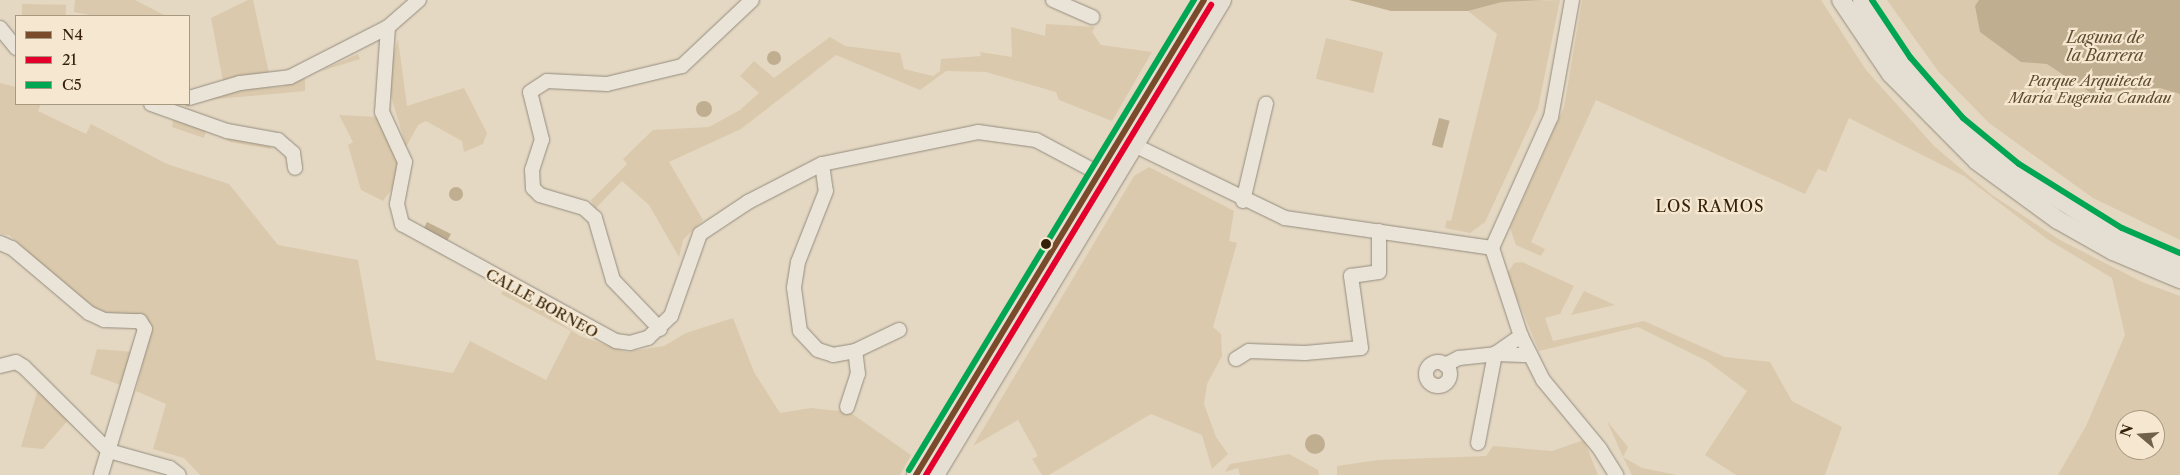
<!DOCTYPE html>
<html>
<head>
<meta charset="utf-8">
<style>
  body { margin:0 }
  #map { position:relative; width:2180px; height:475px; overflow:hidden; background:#e4d8c3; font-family:"Libre Caslon Text",serif }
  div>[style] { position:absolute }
  .green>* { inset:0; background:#dac9ac; transform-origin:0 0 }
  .water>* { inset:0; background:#c0ae91; transform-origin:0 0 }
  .round { border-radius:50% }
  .roads { filter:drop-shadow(0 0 1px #958c7d) drop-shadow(0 0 1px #958c7d) }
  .minor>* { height:14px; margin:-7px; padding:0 7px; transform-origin:7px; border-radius:7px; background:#e9e3d8 }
  .minor>.ring { margin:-7px; padding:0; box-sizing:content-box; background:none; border:14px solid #e9e3d8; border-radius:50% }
  .major>* { height:18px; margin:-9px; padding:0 9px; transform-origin:9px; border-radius:9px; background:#e5ded2 }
  .bus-1>* { height:6px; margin:-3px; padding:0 3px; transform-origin:3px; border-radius:3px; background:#7a4b2a }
  .bus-2>* { height:6px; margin:-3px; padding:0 3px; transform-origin:3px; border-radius:3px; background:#e4002b }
  .bus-3>* { height:6px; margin:-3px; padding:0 3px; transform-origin:3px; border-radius:3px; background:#00a651 }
  .dots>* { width:14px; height:14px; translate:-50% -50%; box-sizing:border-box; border:2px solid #f6e8d0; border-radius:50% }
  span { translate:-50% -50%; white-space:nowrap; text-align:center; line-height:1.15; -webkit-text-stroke:4.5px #f6e8d0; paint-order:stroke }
  .park-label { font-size:15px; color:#5c482d; font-style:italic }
  .street-label { font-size:15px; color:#352109 }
  .water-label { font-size:16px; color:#604c31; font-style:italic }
  .neighbourhood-label { font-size:16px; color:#352109; letter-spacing:1px }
  .legend { position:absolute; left:15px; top:15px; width:175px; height:90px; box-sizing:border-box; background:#f6e8d0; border:1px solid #a99880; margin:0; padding:6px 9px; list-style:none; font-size:15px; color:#352109 }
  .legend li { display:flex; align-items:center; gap:10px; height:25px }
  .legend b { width:25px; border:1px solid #a99880 }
  .north { position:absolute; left:2115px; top:410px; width:50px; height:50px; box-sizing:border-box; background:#f6e8d0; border:1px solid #a99880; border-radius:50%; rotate:288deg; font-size:14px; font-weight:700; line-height:20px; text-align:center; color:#352109 }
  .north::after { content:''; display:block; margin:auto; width:18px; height:22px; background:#72614a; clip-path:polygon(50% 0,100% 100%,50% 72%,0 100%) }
</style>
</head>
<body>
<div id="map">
  <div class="green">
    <div style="clip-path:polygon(75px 0,135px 0,166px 16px,95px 16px,74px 12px)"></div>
    <div style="clip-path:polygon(248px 0,253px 0,269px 73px,223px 81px,211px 18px)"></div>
    <div style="clip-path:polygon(1560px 0,1538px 108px,1485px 222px,1470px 233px,1445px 228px,1447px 220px,1451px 221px,1497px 34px,1468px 11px,1502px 2px)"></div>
    <div style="clip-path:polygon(evenodd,1582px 0,1821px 0,1866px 70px,1934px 146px,1992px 195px,2060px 240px,2142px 282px,2180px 296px,2180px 475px,2058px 475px,2086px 426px,2125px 335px,2112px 278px,2047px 239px,1964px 176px,1849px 118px,1826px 172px,1818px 169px,1805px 194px,1596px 100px,1531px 242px,1545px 249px,1541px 256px,1516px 245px,1510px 228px,1564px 107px,1582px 0,2125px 420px,2155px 420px,2155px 450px,2125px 450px,2125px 420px)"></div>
    <div style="clip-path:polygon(1887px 0,2180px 0,2180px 240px,2093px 198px,1989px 123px,1938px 71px)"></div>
    <div style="left:22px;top:4px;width:44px;height:12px;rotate:1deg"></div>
    <div style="clip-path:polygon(1046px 24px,1095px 27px,1092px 32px,1101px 45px,1152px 52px,1112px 121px,1059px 100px,1056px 92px,986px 72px,946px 71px,920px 90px,836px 55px,741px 129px,669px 162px,703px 220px,683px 240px,679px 257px,649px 205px,622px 181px,595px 209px,591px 200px,627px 164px,623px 159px,653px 130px,709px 127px,740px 110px,759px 93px,740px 76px,754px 61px,774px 78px,830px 37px,845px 46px,900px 53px,904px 69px,933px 76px,940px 71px,941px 59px,981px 56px,980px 52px,1012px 57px,1011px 27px,1045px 36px)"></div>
    <div style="left:1326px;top:38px;width:59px;height:42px;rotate:14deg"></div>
    <div style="clip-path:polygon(398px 39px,407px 106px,464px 88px,487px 133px,483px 144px,464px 152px,462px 141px,426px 121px,418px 125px,406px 147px,391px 96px,391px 63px)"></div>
    <div style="clip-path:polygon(358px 54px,360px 59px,318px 72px)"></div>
    <div style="clip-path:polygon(305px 78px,305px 91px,206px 100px,243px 88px,281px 87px)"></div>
    <div style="clip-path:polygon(0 83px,16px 87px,16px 104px,41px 104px,38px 111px,86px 134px,91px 124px,167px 164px,229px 184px,278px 245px,358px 260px,376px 360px,453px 373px,470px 341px,546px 380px,571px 331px,501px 294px,505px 286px,580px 336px,626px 352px,664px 346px,686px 333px,733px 318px,754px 372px,780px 413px,811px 408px,839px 411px,841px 406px,911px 455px,900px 475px,200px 475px,184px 458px,153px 449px,166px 404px,136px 391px,151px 330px,121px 316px,92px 309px,9px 235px,0 234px)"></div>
    <div style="clip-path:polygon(339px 115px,377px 117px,399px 161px,392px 189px,383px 201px,361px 190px,348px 145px,353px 142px)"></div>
    <div style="clip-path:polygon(173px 120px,206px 130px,204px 138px,172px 127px)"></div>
    <div style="clip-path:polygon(223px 137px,271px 147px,271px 149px,230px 142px)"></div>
    <div style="clip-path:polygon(1149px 167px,1234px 211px,1229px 241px,1237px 243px,1213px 327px,1221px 334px,1222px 356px,1207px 384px,1204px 404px,1216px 437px,1228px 454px,1212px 469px,1202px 435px,1151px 414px,1049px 475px,1042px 475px,1032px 459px,1038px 456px,1018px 420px,973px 446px,1134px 176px)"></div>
    <div style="clip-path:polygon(1522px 262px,1574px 286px,1560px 314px,1545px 318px,1553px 341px,1644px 321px,1725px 357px,1770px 362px,1792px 401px,1842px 427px,1825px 475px,1736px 475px,1705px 455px,1747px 391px,1707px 361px,1638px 327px,1539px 351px,1507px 274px,1514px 263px)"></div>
    <div style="clip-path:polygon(1584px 291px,1615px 305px,1571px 315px)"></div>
    <div style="clip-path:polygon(97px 349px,134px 352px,123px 386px,90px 374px)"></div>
    <div style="clip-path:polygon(38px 389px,69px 419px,43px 449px,21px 447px)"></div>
    <div style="clip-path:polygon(1607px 421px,1628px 447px,1623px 457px,1642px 468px,1677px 475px,1632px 475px,1623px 457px)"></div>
    <div style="clip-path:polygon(1584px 440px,1598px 475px,1337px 475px,1337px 466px,1378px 460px,1486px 456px,1493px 446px,1552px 451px)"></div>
    <div style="clip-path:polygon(1289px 454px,1318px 470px,1319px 475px,1240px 475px,1238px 468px,1225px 472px,1230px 464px)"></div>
  </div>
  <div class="water">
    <div style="clip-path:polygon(1349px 0,1547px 0,1502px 2px,1468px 11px,1391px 11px)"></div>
    <div style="clip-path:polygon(1979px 0,2180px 0,2180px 94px,2160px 88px,2091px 93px,2047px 64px,2021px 62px,1980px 32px,1975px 6px)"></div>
    <div class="round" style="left:767px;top:51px;width:14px;height:14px"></div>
    <div class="round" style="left:696px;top:101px;width:16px;height:16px"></div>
    <div style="left:1439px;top:118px;width:11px;height:28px;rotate:15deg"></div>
    <div class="round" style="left:449px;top:187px;width:14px;height:14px"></div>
    <div style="clip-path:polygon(427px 222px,451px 234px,447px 241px,424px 228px)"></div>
    <div class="round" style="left:1305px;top:434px;width:20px;height:20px"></div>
  </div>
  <div class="roads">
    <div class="minor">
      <div style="left:1053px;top:0;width:43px;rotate:23.6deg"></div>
      <div style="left:388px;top:27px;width:85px;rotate:94deg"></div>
      <div style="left:382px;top:112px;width:55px;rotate:65.3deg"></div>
      <div style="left:405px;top:162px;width:43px;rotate:100.8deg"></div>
      <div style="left:397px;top:204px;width:21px;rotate:76deg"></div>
      <div style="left:402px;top:224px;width:244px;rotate:28.7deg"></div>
      <div style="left:616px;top:341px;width:14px;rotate:8deg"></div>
      <div style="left:630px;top:343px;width:19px;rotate:-16deg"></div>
      <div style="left:648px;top:338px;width:32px;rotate:-44deg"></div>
      <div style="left:671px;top:316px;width:87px;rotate:-70.5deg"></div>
      <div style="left:700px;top:234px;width:58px;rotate:-33.7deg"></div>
      <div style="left:748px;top:202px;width:83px;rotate:-27.2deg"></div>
      <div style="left:822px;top:164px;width:159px;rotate:-11.6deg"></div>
      <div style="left:978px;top:132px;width:59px;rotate:7.9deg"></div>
      <div style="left:1036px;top:140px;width:70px;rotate:28deg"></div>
      <div style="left:0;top:28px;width:26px;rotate:51deg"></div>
      <div style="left:189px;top:98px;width:53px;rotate:-16.4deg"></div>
      <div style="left:240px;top:83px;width:50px;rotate:-6.8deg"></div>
      <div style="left:290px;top:77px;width:110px;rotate:-27deg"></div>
      <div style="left:388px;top:27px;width:41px;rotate:-41.1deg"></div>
      <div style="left:151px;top:104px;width:81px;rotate:19.6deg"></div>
      <div style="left:227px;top:131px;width:52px;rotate:10deg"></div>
      <div style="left:278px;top:140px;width:20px;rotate:41deg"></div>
      <div style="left:293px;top:153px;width:15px;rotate:82deg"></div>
      <div style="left:1134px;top:145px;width:168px;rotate:25.8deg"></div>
      <div style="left:1285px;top:218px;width:209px;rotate:8.2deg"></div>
      <div style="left:1492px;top:248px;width:93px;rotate:71.8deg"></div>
      <div style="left:1521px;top:336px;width:49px;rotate:63.4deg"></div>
      <div style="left:1543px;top:380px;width:89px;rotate:50.4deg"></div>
      <div style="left:1600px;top:449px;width:31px;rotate:58deg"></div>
      <div style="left:822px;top:164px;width:27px;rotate:82deg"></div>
      <div style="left:826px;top:191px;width:76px;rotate:111.5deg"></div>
      <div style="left:798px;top:262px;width:26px;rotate:99deg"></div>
      <div style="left:794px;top:288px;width:43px;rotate:82.1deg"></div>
      <div style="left:800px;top:331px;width:26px;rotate:47deg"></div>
      <div style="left:818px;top:350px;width:16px;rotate:18deg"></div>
      <div style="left:833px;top:355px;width:22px;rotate:-10deg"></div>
      <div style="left:855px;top:351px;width:49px;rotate:-25.5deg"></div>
      <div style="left:1243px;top:201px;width:100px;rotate:-76.7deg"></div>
      <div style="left:0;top:243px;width:13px;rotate:23deg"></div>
      <div style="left:12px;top:248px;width:101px;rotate:40.2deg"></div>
      <div style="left:89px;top:313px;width:17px;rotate:25deg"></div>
      <div style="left:104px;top:320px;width:36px;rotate:2deg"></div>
      <div style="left:140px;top:321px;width:9px;rotate:58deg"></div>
      <div style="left:145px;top:329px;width:152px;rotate:106.8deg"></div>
      <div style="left:1492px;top:248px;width:144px;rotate:-65.8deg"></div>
      <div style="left:1551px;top:117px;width:119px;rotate:-79.8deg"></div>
      <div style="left:660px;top:329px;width:68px;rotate:-133.8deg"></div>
      <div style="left:613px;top:280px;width:65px;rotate:-106.2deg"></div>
      <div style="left:595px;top:218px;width:15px;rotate:-138deg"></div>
      <div style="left:584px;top:208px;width:46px;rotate:-163.5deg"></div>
      <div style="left:540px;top:195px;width:10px;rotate:-135deg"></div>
      <div style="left:533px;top:188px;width:18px;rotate:-93deg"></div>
      <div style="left:532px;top:170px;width:32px;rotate:-72deg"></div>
      <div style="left:542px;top:140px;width:49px;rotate:-104deg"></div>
      <div style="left:530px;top:92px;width:20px;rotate:-33deg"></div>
      <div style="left:547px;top:81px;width:60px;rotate:2.9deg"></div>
      <div style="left:607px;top:84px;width:77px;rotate:-13.5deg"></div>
      <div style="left:682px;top:66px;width:96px;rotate:-43.3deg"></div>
      <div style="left:1495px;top:354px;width:32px;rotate:-35deg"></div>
      <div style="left:1236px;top:359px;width:15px;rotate:-32deg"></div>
      <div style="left:1249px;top:351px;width:56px;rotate:2deg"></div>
      <div style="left:1305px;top:353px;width:56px;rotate:-5.1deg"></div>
      <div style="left:1361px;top:348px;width:73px;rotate:-97.9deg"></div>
      <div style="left:1351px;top:276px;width:28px;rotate:-8deg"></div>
      <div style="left:1379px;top:272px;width:41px;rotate:-90deg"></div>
      <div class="ring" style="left:1426px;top:362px;width:10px;height:10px"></div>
      <div style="left:1445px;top:365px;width:16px;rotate:-27deg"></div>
      <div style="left:1459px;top:358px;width:36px;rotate:-6deg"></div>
      <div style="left:1495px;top:354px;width:35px;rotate:2deg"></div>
      <div style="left:0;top:366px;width:16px;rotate:-14deg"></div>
      <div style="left:16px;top:362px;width:9px;rotate:32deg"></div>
      <div style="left:24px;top:367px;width:120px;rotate:44.7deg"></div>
      <div style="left:109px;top:451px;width:63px;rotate:15.6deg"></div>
      <div style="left:170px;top:468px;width:11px;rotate:38deg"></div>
      <div style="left:847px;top:407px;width:35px;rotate:-72deg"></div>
      <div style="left:858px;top:374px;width:23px;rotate:-97deg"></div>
      <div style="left:1478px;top:443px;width:91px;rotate:-79.2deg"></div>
    </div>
    <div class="major">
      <div style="left:1841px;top:0;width:89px;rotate:56deg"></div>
      <div style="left:1891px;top:74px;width:122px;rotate:45.3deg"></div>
      <div style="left:1977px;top:161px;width:100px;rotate:36.1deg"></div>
      <div style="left:2058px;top:220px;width:63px;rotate:29.4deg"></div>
      <div style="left:2113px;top:251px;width:73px;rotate:22.7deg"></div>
      <div style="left:1862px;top:0;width:74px;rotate:56.5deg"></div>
      <div style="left:1903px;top:62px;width:82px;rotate:48.9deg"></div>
      <div style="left:1957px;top:124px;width:74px;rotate:39.5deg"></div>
      <div style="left:2014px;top:171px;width:123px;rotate:32deg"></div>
      <div style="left:2118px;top:236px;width:68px;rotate:23.5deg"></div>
      <div style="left:916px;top:475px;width:555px;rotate:-58.77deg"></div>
      <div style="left:935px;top:475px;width:555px;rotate:-58.86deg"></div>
    </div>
  </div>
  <div class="bus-1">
    <div style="left:916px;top:475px;width:555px;rotate:-58.77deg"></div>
  </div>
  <div class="bus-2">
    <div style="left:926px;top:475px;width:550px;rotate:-58.77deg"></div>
  </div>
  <div class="bus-3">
    <div style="left:1872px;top:0;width:69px;rotate:56.3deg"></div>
    <div style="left:1910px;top:57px;width:81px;rotate:49deg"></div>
    <div style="left:1963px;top:118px;width:72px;rotate:39.4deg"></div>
    <div style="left:2019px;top:164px;width:121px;rotate:31.9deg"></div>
    <div style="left:2122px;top:228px;width:63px;rotate:23.3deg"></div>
    <div style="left:909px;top:470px;width:550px;rotate:-58.77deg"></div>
  </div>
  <div class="dots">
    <div style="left:1046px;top:244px;background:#352109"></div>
  </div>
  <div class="park-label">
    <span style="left:2090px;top:89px">Parque Arquitecta<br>María Eugenia Candau</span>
  </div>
  <div class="street-label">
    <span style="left:542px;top:303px;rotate:29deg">CALLE BORNEO</span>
  </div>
  <div class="water-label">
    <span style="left:2105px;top:46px">Laguna de<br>la Barrera</span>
  </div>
  <div class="neighbourhood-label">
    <span style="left:1710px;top:206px">LOS RAMOS</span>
  </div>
  <ul class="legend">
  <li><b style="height:6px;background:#7a4b2a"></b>N4</li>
  <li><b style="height:6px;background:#e4002b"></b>21</li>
  <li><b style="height:6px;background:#00a651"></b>C5</li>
  </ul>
  <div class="north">N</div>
</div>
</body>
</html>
